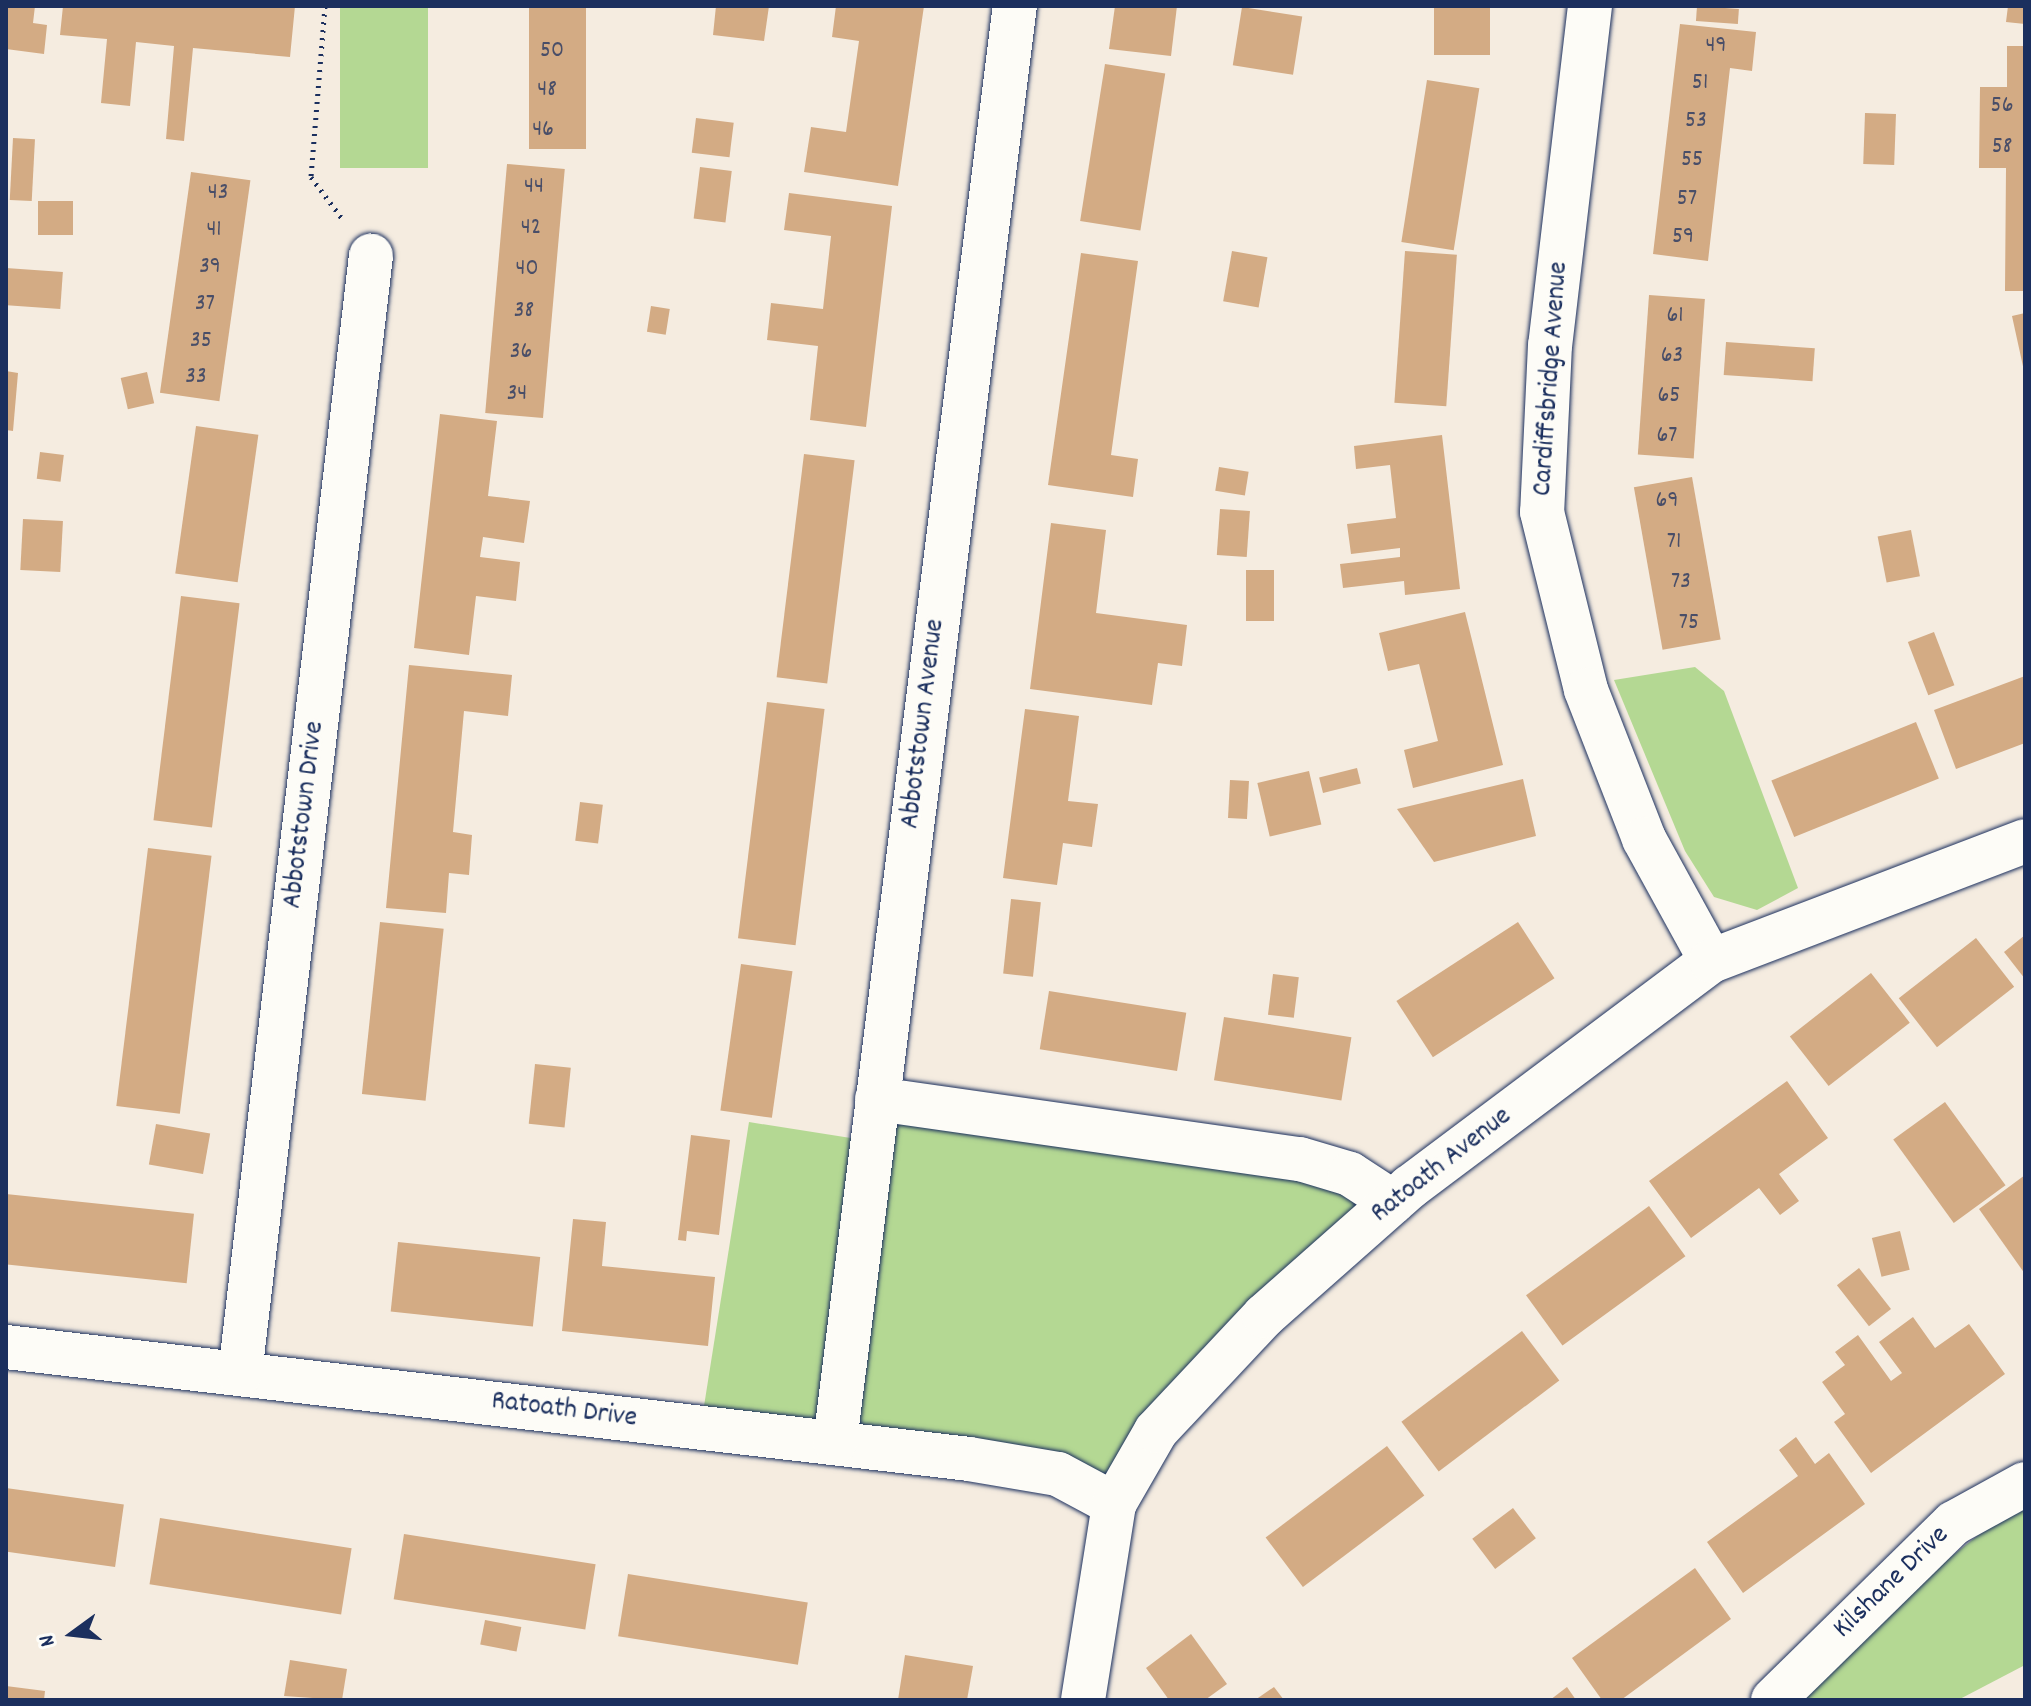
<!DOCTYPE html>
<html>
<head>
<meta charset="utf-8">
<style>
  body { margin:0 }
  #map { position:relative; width:2031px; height:1706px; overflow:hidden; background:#f5ece0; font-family:Dekko,sans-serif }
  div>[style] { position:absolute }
  .green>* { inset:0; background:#b4d893; transform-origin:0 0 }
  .building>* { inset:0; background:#d3ab84; transform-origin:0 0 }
  .path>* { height:5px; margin-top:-2.5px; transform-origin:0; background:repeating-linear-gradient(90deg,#1b2f5e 0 2px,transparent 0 8px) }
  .roads { filter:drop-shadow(0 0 2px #1b2f5e) drop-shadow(0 0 2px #1b2f5e) }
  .minor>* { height:44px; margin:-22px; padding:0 22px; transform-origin:22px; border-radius:22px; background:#fdfcf7 }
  span { translate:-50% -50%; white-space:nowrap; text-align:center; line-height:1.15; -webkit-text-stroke:7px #fdfcf7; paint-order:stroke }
  .number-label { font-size:24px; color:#494e68 }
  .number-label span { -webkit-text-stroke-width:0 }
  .street-label { font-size:28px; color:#1b2f5e }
  .frame { position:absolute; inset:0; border:8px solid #1b2f5e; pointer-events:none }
  .north { position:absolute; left:32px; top:1594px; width:80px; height:80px; -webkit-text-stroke:6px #fdfcf7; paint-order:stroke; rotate:255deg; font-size:22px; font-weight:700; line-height:32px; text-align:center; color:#1b2f5e }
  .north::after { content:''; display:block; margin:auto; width:28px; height:36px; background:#1b2f5e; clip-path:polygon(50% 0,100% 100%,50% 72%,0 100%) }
</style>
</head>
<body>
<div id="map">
  <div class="green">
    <div style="left:340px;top:6px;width:88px;height:162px"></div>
    <div style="clip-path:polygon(1695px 667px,1724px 691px,1798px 888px,1757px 910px,1714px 897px,1685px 851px,1614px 680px)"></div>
    <div style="clip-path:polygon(877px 1101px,1120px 1134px,1390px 1202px,1113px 1501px,836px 1440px)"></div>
    <div style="left:749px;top:1122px;width:119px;height:308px;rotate:9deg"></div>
    <div style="clip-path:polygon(2025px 1498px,2025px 1665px,1958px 1700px,1799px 1700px,1933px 1571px)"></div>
  </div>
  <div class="building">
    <div style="clip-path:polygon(6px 6px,35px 6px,33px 23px,47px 25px,44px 54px,6px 49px)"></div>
    <div style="clip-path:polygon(63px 6px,295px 6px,290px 57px,193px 48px,184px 141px,166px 139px,174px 46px,136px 42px,130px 106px,101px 103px,107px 39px,60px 35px)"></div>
    <div style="left:529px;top:6px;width:57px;height:143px"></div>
    <div style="clip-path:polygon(716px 6px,769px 6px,764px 41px,713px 35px)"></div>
    <div style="clip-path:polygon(836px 6px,924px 6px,898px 186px,804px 172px,811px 127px,846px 132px,859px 41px,832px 37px)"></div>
    <div style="clip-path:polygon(1115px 6px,1177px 6px,1171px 56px,1109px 49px)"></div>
    <div style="left:1434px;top:6px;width:56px;height:49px"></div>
    <div style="left:1697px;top:6px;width:42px;height:15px;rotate:4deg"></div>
    <div style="clip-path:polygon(2008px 6px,2025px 6px,2025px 24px,2006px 22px)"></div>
    <div style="left:1242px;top:7px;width:61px;height:59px;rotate:9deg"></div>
    <div style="clip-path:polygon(1680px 24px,1756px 32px,1752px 71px,1730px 68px,1708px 261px,1653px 254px)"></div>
    <div style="clip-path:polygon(2007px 46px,2025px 46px,2025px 291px,2005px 291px,2006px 168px,1979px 168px,1980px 87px,2007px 87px)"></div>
    <div style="left:1105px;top:64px;width:61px;height:159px;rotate:9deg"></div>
    <div style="left:1427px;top:80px;width:53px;height:164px;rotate:9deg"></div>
    <div style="left:1865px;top:113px;width:31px;height:51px;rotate:2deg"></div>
    <div style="left:696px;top:118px;width:38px;height:35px;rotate:7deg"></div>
    <div style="left:13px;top:138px;width:22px;height:62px;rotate:3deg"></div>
    <div style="left:507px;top:164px;width:58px;height:250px;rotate:5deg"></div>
    <div style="left:700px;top:167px;width:32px;height:52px;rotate:7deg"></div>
    <div style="left:191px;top:172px;width:60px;height:223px;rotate:8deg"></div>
    <div style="clip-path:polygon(789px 193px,892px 206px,866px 427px,810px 420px,818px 346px,767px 340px,771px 303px,823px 309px,831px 236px,784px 230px)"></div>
    <div style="left:38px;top:201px;width:35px;height:34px"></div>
    <div style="left:1232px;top:251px;width:36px;height:51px;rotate:10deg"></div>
    <div style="left:1405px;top:251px;width:52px;height:152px;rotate:4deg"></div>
    <div style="clip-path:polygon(1081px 253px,1138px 261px,1111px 455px,1138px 459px,1133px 497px,1048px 485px)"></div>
    <div style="left:6px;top:268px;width:57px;height:37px;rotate:4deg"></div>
    <div style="left:1649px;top:295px;width:56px;height:160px;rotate:4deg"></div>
    <div style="left:651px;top:306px;width:19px;height:26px;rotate:9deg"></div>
    <div style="clip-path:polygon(2025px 313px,2025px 371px,2024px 371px,2012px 316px)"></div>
    <div style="left:1726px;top:342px;width:89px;height:33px;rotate:4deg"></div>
    <div style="clip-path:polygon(6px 371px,18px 373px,13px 431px,6px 430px)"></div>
    <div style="left:147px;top:372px;width:32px;height:27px;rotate:77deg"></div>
    <div style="clip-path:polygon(440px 414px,497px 421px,488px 496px,530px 501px,524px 543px,483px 537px,480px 557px,520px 562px,516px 601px,476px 596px,469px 655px,414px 648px)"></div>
    <div style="left:196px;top:426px;width:63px;height:149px;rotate:8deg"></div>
    <div style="clip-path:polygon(1442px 435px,1460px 589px,1405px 595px,1404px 581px,1343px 588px,1340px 564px,1400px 557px,1400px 548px,1351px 554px,1347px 524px,1396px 518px,1390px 465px,1356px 469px,1354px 446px)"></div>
    <div style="left:40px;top:452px;width:24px;height:27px;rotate:7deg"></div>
    <div style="left:804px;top:454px;width:51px;height:225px;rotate:7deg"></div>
    <div style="left:1219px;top:467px;width:30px;height:24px;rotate:9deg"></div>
    <div style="left:1692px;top:477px;width:165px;height:59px;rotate:80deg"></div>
    <div style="left:1220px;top:509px;width:30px;height:46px;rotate:4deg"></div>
    <div style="left:23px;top:519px;width:40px;height:51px;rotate:3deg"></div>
    <div style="clip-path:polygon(1051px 523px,1106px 530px,1096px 613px,1187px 625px,1182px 666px,1158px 663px,1152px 705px,1030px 689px)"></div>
    <div style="left:1911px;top:530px;width:47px;height:34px;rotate:79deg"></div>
    <div style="left:1246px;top:570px;width:28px;height:51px"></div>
    <div style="left:181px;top:596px;width:59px;height:226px;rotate:7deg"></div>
    <div style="clip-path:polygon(1465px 612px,1503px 765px,1413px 788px,1404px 750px,1438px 741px,1419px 664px,1388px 671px,1379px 633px)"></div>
    <div style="left:1934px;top:632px;width:57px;height:28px;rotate:69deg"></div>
    <div style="clip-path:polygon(409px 665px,512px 675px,508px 716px,464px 711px,453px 832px,472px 835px,469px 875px,449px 873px,446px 913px,386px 908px)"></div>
    <div style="clip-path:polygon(2025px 676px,2025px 743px,1956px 769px,1934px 710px)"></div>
    <div style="left:767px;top:702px;width:58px;height:238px;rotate:7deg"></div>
    <div style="clip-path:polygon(1025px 709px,1079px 716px,1068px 801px,1098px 804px,1092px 847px,1063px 843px,1057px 885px,1003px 878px)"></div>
    <div style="left:1916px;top:722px;width:61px;height:156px;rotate:68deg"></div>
    <div style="left:1357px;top:768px;width:16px;height:39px;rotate:76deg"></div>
    <div style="left:1309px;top:771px;width:55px;height:53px;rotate:77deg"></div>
    <div style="clip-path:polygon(1523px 779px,1536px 836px,1434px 862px,1397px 809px)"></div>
    <div style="left:1230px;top:780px;width:19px;height:38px;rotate:3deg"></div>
    <div style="left:580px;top:802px;width:23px;height:39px;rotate:7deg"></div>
    <div style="left:148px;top:848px;width:64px;height:260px;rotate:7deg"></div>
    <div style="left:1011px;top:899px;width:30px;height:75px;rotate:6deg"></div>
    <div style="left:380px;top:922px;width:64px;height:173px;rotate:6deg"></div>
    <div style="left:1518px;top:922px;width:67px;height:145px;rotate:57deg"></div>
    <div style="clip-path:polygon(2025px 935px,2025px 979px,2004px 952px)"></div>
    <div style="left:1976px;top:938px;width:62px;height:98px;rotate:52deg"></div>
    <div style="left:741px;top:964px;width:52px;height:148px;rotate:8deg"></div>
    <div style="left:1871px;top:973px;width:63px;height:103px;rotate:52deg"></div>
    <div style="left:1273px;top:974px;width:26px;height:41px;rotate:7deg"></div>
    <div style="left:1049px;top:991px;width:139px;height:59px;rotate:9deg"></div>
    <div style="left:1224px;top:1017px;width:129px;height:64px;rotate:9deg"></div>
    <div style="left:535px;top:1064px;width:36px;height:60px;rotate:6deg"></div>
    <div style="clip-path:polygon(1787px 1081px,1828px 1138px,1779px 1174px,1799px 1201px,1780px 1215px,1759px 1188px,1691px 1238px,1649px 1181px)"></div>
    <div style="left:1945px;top:1102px;width:103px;height:64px;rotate:54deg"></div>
    <div style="left:156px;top:1124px;width:55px;height:41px;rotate:10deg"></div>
    <div style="clip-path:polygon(691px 1135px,730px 1140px,719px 1235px,687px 1231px,686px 1241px,678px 1240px)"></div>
    <div style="clip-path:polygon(2025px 1175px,2025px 1274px,1979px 1209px)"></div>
    <div style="left:6px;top:1194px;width:189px;height:70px;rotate:6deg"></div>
    <div style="left:1649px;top:1206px;width:62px;height:152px;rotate:54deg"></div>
    <div style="clip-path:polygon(573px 1219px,606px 1222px,602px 1266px,715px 1277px,708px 1346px,562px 1331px)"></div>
    <div style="left:1900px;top:1231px;width:40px;height:29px;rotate:76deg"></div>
    <div style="left:398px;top:1242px;width:143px;height:70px;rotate:6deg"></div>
    <div style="left:1859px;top:1268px;width:52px;height:28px;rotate:52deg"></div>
    <div style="clip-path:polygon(1913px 1317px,1935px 1348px,1969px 1324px,2005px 1374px,1871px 1473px,1834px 1422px,1845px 1414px,1822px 1382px,1845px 1365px,1835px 1352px,1858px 1335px,1891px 1381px,1902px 1373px,1879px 1342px)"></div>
    <div style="left:1522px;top:1331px;width:62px;height:151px;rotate:53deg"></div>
    <div style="clip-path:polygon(1796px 1437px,1815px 1464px,1829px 1453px,1865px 1504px,1743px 1593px,1707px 1542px,1798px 1476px,1779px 1450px)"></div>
    <div style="left:1387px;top:1446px;width:62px;height:152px;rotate:53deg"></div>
    <div style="left:6px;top:1488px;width:119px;height:63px;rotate:8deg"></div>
    <div style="left:1513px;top:1508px;width:38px;height:51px;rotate:53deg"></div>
    <div style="left:160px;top:1518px;width:194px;height:67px;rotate:9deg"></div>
    <div style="left:404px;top:1534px;width:194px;height:66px;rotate:9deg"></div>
    <div style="clip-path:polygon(1695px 1568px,1731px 1619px,1621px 1700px,1602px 1700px,1572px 1658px)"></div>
    <div style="left:628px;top:1574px;width:182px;height:63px;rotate:9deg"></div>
    <div style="left:485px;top:1620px;width:37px;height:25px;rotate:11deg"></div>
    <div style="clip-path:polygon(1191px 1634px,1227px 1684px,1205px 1700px,1169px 1700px,1146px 1668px)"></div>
    <div style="clip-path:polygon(905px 1655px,973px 1666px,967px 1700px,898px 1700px)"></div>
    <div style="clip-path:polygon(290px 1660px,347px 1669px,342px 1700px,284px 1696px)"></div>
    <div style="clip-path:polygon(6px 1686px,45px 1691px,44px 1700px,6px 1700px)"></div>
    <div style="clip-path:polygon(1274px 1687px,1284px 1700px,1255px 1700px)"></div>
    <div style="clip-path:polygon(1567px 1687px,1576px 1700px,1550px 1700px)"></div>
  </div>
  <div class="path">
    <div style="left:325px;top:6px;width:172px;rotate:94.7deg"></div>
    <div style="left:311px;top:177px;width:55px;rotate:53.1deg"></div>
  </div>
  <div class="roads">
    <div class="minor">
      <div style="left:1590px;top:6px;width:341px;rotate:96.7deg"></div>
      <div style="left:1550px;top:345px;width:167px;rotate:92.7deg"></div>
      <div style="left:1542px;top:512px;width:183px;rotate:76.1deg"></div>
      <div style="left:1586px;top:690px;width:160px;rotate:68.7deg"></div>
      <div style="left:1644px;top:839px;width:139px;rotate:61.2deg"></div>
      <div style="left:877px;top:1099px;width:427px;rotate:8.1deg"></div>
      <div style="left:1300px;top:1159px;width:52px;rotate:16.7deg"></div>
      <div style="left:1350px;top:1174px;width:51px;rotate:33.1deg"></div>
      <div style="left:6px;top:1347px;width:969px;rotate:6.63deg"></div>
      <div style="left:969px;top:1459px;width:90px;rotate:9.6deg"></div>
      <div style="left:1058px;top:1474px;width:64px;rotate:28.2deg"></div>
      <div style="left:240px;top:1374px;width:1126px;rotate:-83.32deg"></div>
      <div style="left:835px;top:1442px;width:1447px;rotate:-82.86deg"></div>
      <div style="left:1083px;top:1700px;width:198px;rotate:-81deg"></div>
      <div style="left:1114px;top:1504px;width:84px;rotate:-60.1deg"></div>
      <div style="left:1156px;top:1431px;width:158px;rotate:-46.8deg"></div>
      <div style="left:1264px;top:1316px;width:195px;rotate:-41.5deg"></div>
      <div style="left:1410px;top:1187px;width:376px;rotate:-36.9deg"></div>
      <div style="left:1711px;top:961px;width:336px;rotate:-20.9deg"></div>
      <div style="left:1773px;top:1700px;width:253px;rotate:-44.4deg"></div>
      <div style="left:1954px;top:1523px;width:81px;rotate:-28.8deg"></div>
    </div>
  </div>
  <div class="number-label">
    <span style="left:1716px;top:47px">49</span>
    <span style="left:552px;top:52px">50</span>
    <span style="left:1700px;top:84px">51</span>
    <span style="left:547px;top:91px">48</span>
    <span style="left:2002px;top:107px">56</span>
    <span style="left:1696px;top:122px">53</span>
    <span style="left:543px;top:131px">46</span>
    <span style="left:2002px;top:148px">58</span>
    <span style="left:1692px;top:161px">55</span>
    <span style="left:534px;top:188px">44</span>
    <span style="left:218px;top:194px">43</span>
    <span style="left:1687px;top:200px">57</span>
    <span style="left:531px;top:229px">42</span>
    <span style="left:214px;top:231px">41</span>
    <span style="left:1683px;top:238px">59</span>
    <span style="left:210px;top:268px">39</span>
    <span style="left:527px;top:270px">40</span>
    <span style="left:205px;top:305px">37</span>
    <span style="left:524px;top:312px">38</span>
    <span style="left:1675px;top:317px">61</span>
    <span style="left:201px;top:342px">35</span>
    <span style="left:521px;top:353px">36</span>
    <span style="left:1672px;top:357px">63</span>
    <span style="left:196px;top:378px">33</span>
    <span style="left:517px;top:395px">34</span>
    <span style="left:1669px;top:397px">65</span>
    <span style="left:1667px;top:437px">67</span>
    <span style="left:1667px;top:502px">69</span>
    <span style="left:1674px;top:543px">71</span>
    <span style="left:1681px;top:583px">73</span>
    <span style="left:1689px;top:624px">75</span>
  </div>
  <div class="street-label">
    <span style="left:1552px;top:379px;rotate:-86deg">Cardiffsbridge Avenue</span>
    <span style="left:924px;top:724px;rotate:-83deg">Abbotstown Avenue</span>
    <span style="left:305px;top:815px;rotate:-83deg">Abbotstown Drive</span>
    <span style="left:1442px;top:1166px;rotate:-38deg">Ratoath Avenue</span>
    <span style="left:564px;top:1411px;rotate:7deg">Ratoath Drive</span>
    <span style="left:1892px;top:1583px;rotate:-44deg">Kilshane Drive</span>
  </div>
  <div class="frame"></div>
  <div class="north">N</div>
</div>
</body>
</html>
